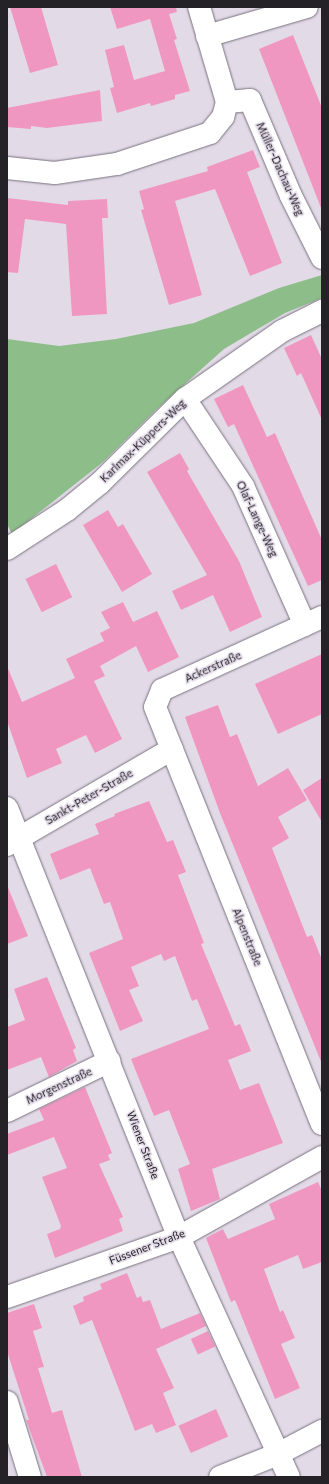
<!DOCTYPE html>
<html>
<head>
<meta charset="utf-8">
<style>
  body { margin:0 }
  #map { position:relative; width:329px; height:1484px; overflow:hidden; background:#e3dae8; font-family:Commissioner,sans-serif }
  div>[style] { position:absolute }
  .green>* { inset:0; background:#8dbe8a }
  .building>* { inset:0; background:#f097c1; transform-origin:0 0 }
  .roads { filter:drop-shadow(0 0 1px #79717e) drop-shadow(0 0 1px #79717e) }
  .minor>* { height:22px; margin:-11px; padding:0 11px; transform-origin:11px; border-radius:11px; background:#fff }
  span { translate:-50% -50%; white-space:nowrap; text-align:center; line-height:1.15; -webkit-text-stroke:3px #e3dae8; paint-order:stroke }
  .street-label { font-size:11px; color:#252227 }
  .frame { position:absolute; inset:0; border:8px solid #252227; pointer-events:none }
</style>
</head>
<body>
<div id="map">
  <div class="green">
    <div style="clip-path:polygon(322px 275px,322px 298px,285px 313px,224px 349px,158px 408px,103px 462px,12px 534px,7px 524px,7px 339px,59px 346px,116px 339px,194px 323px,279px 288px)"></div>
  </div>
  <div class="building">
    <div style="clip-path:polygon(10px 7px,41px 7px,58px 65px,30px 73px)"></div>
    <div style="clip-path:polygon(110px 7px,176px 7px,177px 12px,169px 14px,177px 39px,174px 40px,190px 91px,175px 95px,175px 99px,151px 106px,150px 103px,117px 113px,110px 88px,114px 87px,105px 50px,124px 45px,134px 80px,165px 71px,150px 19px,117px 29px)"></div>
    <div style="clip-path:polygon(293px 35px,322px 108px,321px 208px,259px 49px)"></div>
    <div style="clip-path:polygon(100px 90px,102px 121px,47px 128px,31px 126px,31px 129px,7px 127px,7px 108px)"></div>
    <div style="clip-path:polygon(253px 150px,260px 167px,247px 172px,282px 263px,250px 276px,215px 189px,175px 201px,202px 295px,169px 305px,141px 210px,144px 209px,139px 191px,208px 171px,207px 167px)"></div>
    <div style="clip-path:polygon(7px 198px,68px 205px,68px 201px,107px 199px,108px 218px,102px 218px,107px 314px,72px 316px,66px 224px,25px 219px,18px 273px,7px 272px)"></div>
    <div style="clip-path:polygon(311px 335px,322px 359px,322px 420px,301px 373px,297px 376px,284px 348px)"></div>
    <div style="clip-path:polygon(243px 385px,267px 437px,275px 433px,322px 540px,322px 580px,308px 586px,234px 424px,228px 427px,214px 399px)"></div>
    <div style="clip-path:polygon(180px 453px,189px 469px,187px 471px,239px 561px,262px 617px,230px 632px,213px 595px,181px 610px,172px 591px,207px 575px,147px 472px)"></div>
    <div style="clip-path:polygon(108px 510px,118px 527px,123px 524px,152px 574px,122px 592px,83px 525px)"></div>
    <div style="left:56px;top:564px;width:37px;height:34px;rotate:64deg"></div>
    <div style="clip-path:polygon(123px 602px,133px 622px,157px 611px,179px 657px,148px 672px,136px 646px,100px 666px,105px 676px,94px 681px,122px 739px,95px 753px,86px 735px,56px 749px,62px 763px,27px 778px,7px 721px,7px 666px,22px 702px,75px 678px,66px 659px,104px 641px,100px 633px,110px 628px,101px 612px)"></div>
    <div style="clip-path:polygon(322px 654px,322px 714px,278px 734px,255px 684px)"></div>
    <div style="clip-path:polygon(218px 705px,230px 737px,237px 734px,258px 786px,288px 768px,307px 800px,278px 817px,289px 838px,272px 848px,307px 937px,312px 935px,322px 960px,322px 1064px,220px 813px,185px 717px)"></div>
    <div style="clip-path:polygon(322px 778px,322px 822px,303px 790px)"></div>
    <div style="clip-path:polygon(149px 801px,167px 842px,173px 840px,186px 872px,178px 875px,204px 943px,201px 944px,235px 1026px,240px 1024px,251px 1051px,228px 1060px,240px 1090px,259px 1083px,283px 1143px,212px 1169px,220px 1199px,191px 1211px,178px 1169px,190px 1164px,169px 1110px,154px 1116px,131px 1059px,209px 1029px,197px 999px,192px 1001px,175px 956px,164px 961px,161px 954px,131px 967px,139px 986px,129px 990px,143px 1021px,120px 1031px,89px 953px,123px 939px,110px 902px,104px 904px,90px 868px,60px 880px,50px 854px,99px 834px,95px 824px,115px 816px,114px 814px)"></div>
    <div style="clip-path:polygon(7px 885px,28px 936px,7px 944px)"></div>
    <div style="clip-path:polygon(47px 977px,76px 1048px,73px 1050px,77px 1061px,49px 1077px,41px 1057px,7px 1070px,7px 1027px,25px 1020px,14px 989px)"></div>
    <div style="clip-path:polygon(85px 1087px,112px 1153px,108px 1155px,110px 1160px,99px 1164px,123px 1217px,119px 1219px,123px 1231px,55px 1258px,47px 1234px,60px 1229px,61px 1226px,42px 1177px,67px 1168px,54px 1137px,7px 1155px,7px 1134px,44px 1120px,39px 1109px)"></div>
    <div style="clip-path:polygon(318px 1182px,322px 1191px,322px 1262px,303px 1269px,298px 1255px,264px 1269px,280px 1312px,283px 1310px,295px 1338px,281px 1344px,300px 1388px,275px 1399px,235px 1300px,231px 1302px,206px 1238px,223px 1229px,228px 1239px,275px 1219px,269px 1204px)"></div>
    <div style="clip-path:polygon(127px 1273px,137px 1298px,141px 1296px,143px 1302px,150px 1300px,161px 1329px,200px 1313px,206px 1326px,156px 1349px,174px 1388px,163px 1393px,176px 1425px,156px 1433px,152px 1424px,135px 1431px,92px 1320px,80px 1325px,73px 1306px,84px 1301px,83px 1297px,102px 1289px,100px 1284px)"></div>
    <div style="clip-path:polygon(34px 1304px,42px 1328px,33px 1331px,44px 1367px,38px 1368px,52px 1413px,62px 1410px,82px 1477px,47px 1477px,26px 1420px,29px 1420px,7px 1351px,7px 1313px)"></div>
    <div style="left:208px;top:1331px;width:17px;height:19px;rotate:65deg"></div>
    <div style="left:216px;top:1409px;width:30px;height:41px;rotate:66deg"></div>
  </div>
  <div class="roads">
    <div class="minor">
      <div style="left:207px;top:36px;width:104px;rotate:-16.2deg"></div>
      <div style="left:227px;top:102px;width:23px;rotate:-5deg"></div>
      <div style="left:250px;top:100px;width:104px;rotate:66.9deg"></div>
      <div style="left:291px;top:196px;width:69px;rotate:63.4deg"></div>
      <div style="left:7px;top:168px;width:48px;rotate:5.9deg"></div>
      <div style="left:55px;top:173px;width:63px;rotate:-8.3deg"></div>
      <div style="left:117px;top:164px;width:98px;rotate:-18.4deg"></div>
      <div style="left:210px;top:133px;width:21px;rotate:-51deg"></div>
      <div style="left:223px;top:117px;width:16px;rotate:-75deg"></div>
      <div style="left:227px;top:102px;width:99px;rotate:-106.4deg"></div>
      <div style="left:185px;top:399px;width:105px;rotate:56.3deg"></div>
      <div style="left:243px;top:486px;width:152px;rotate:66deg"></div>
      <div style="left:7px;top:549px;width:72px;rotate:-33deg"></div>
      <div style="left:67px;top:510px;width:43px;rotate:-39.3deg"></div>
      <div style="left:100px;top:483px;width:120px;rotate:-44.7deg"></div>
      <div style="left:185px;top:399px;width:118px;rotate:-35deg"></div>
      <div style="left:282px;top:331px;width:45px;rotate:-26.6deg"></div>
      <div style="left:322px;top:617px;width:176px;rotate:155.5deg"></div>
      <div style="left:162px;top:690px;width:18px;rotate:112deg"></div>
      <div style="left:155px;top:707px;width:449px;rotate:68.2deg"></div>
      <div style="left:7px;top:808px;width:462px;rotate:68.2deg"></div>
      <div style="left:179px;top:1237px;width:264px;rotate:65.4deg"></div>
      <div style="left:7px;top:845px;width:191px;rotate:-30.2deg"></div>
      <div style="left:7px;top:1111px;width:114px;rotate:-25.9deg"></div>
      <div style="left:7px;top:1297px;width:182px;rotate:-19.2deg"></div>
      <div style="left:179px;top:1237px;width:164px;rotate:-29.2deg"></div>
      <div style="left:7px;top:1402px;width:78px;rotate:73deg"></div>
      <div style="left:220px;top:1477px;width:62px;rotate:-21.6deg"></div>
      <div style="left:278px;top:1454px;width:50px;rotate:-27.6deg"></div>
    </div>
  </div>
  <div class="street-label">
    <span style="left:280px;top:169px;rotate:66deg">Müller-Dachau-Weg</span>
    <span style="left:143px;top:441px;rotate:-44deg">Karlmax-Küppers-Weg</span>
    <span style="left:257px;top:519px;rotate:65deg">Olaf-Lange-Weg</span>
    <span style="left:213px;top:667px;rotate:-24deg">Ackerstraße</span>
    <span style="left:89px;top:797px;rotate:-30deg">Sankt-Peter-Straße</span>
    <span style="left:247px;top:937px;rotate:68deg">Alpenstraße</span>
    <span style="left:59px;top:1086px;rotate:-25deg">Morgenstraße</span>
    <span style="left:143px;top:1145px;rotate:69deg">Wiener Straße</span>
    <span style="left:147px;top:1247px;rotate:-21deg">Füssener Straße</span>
  </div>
  <div class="frame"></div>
</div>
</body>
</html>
